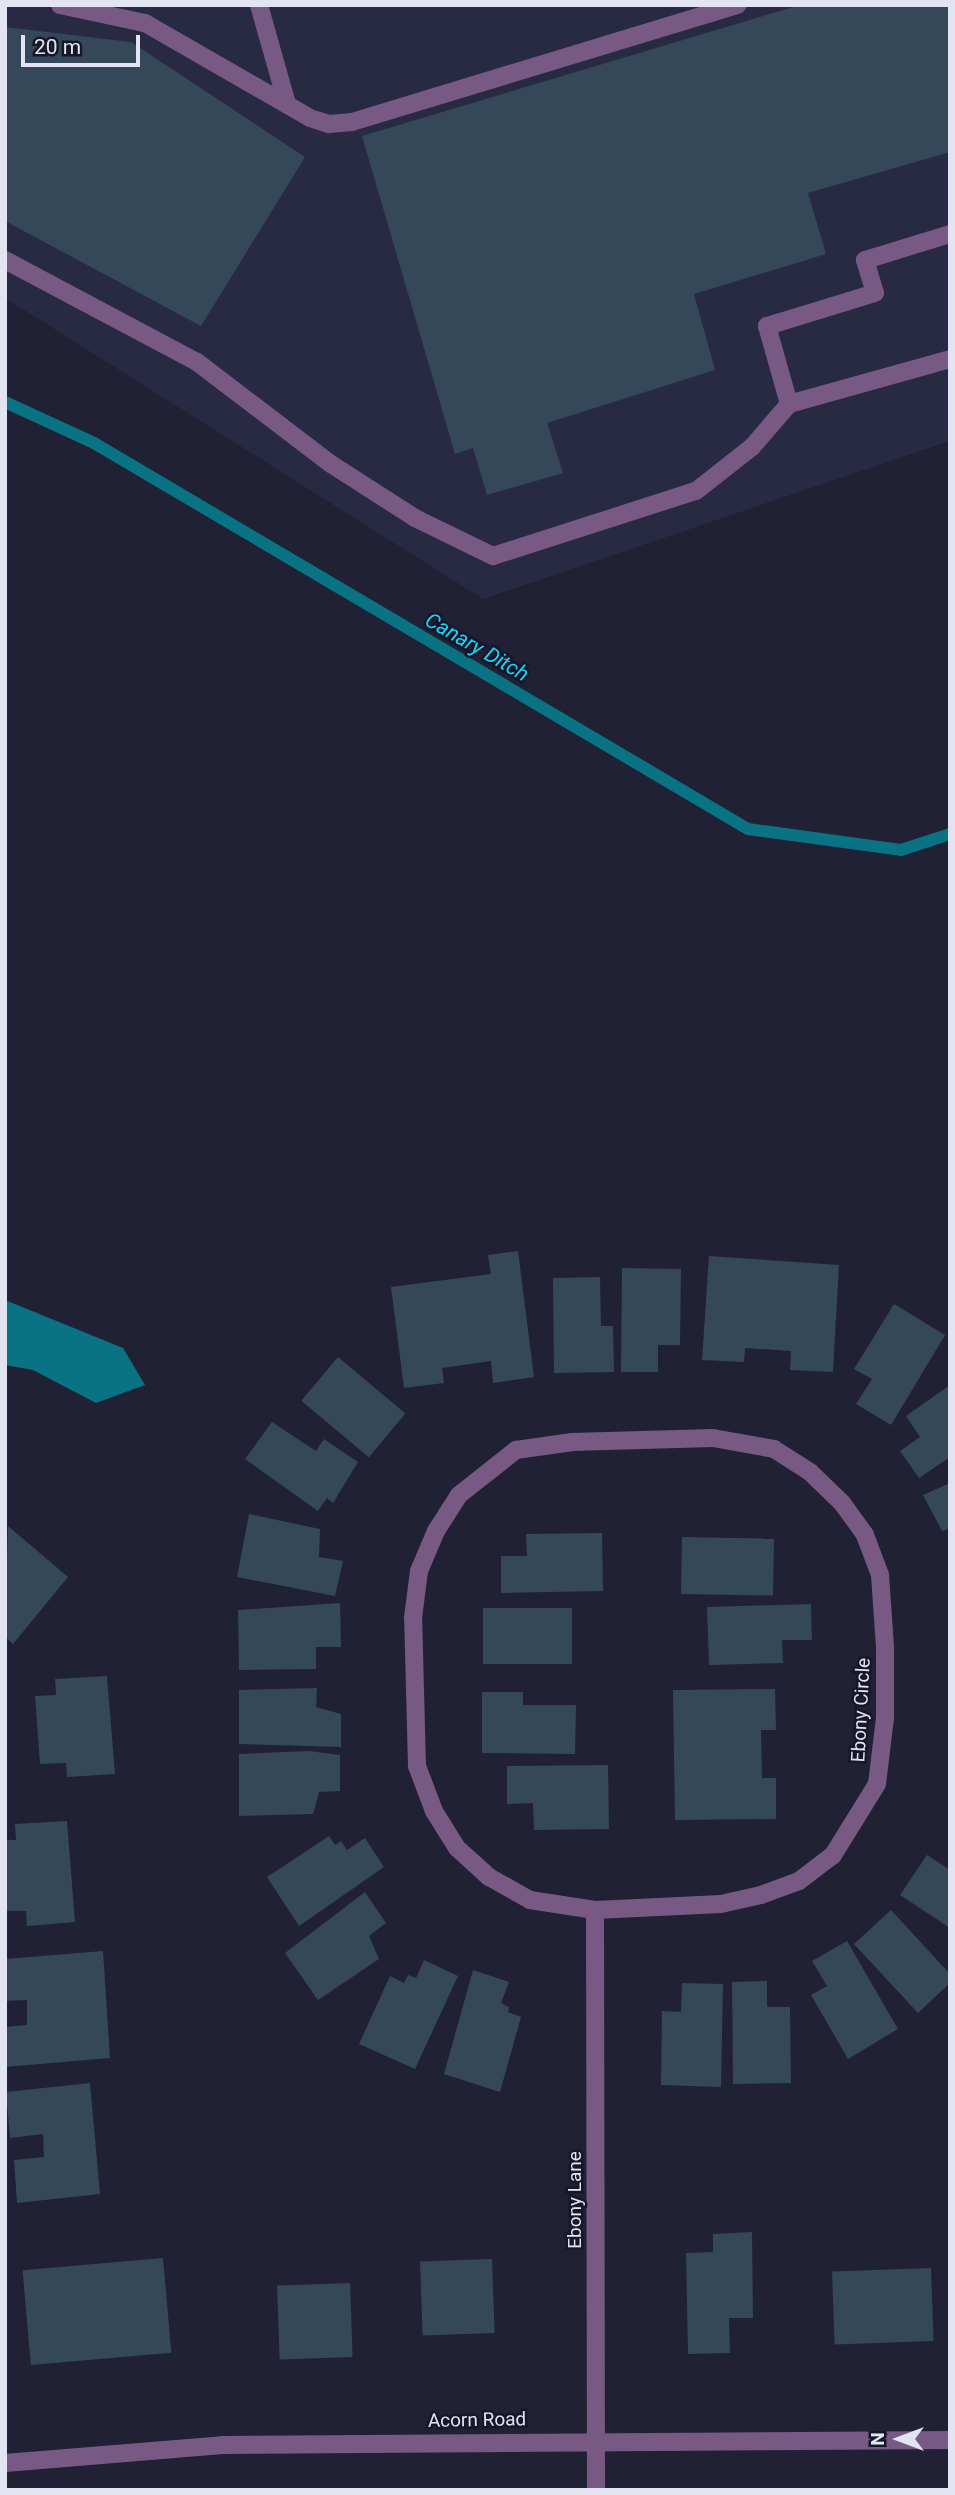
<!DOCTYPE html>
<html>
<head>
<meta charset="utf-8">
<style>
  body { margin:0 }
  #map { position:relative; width:955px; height:2495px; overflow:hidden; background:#202135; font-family:Roboto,sans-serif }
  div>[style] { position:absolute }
  .built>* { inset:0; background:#282943 }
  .water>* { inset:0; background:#097283 }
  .stream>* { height:12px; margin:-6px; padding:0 6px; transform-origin:6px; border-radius:6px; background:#097283 }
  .building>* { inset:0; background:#354859; transform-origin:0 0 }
  .minor>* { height:18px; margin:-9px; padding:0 9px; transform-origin:9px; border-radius:9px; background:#785984 }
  span { translate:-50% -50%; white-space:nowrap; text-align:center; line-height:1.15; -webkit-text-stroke:5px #17172a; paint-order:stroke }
  .street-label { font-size:19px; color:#e3e4f2 }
  .water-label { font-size:21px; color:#17d6f5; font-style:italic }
  .frame { position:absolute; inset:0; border:7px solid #e3e4f2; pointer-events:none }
  .north { position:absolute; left:864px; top:2404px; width:70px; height:70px; -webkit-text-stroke:5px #17172a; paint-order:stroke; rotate:270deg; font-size:19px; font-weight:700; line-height:28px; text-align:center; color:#e3e4f2 }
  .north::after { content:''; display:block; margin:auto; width:24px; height:32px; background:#e3e4f2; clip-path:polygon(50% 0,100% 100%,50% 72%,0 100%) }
  .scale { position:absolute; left:21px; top:35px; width:119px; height:32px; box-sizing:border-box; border:4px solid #e3e4f2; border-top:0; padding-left:9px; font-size:21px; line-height:24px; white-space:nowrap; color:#e3e4f2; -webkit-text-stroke:5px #17172a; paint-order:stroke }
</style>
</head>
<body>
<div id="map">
  <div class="built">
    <div style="clip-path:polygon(5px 5px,950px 5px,950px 441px,483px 599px,5px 298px)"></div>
  </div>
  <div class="water">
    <div style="clip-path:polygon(5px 1300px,123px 1348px,145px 1385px,96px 1403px,33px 1370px,5px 1365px)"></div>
  </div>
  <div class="stream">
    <div style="left:5px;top:402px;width:98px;rotate:24.7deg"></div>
    <div style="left:94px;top:443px;width:759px;rotate:30.55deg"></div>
    <div style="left:748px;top:829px;width:154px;rotate:7.8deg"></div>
    <div style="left:901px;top:850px;width:52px;rotate:-18.1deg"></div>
  </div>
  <div class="building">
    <div style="clip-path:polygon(800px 5px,950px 5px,950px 152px,808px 193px,826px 254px,694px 294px,715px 370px,547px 423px,563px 473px,487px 495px,473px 448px,455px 454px,362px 136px)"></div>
    <div style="clip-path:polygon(5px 27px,131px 42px,305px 157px,201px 326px,5px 221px)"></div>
    <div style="clip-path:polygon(518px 1251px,534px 1377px,493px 1383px,491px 1361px,442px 1368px,444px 1383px,404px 1388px,391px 1287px,491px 1274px,488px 1255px)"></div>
    <div style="clip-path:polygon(709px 1256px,839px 1265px,833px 1372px,790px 1370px,791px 1351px,745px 1348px,744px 1362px,702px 1360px)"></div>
    <div style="clip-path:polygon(622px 1268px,681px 1269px,680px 1345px,658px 1345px,658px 1372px,621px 1372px)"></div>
    <div style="clip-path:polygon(600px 1277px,601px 1326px,613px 1326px,614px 1372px,554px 1373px,553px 1278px)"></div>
    <div style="clip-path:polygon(894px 1304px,945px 1335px,891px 1425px,856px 1404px,872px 1379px,854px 1369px)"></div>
    <div style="left:338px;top:1357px;width:88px;height:57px;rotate:40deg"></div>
    <div style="clip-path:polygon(950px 1385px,950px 1457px,919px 1478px,900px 1451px,920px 1437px,906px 1416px)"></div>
    <div style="clip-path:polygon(272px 1422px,316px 1451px,324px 1439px,358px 1462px,333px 1503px,327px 1498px,318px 1511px,245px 1459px)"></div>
    <div style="clip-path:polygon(950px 1483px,950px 1533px,948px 1529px,942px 1531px,923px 1495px)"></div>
    <div style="clip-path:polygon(249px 1514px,320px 1529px,319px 1557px,343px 1561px,335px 1596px,237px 1577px)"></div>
    <div style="clip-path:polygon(8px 1526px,68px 1577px,13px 1644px,5px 1637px)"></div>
    <div style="clip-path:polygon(602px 1533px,603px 1591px,501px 1593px,501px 1556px,527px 1556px,526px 1534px)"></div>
    <div style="left:682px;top:1537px;width:92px;height:57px;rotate:1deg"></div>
    <div style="clip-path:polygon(340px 1603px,341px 1647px,316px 1647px,316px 1669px,239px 1670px,238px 1610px)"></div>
    <div style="clip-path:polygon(811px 1604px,812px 1640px,782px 1640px,783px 1663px,709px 1665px,707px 1607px)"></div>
    <div style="left:483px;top:1608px;width:89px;height:56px"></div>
    <div style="clip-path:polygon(107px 1676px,115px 1774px,67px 1777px,66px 1763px,40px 1764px,35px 1696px,56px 1695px,55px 1679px)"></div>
    <div style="clip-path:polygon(317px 1688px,316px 1707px,341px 1714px,341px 1747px,239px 1744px,239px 1690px)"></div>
    <div style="clip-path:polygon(775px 1689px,776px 1730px,761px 1730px,762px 1778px,776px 1778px,776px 1819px,675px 1820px,673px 1690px)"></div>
    <div style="clip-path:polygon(482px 1692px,523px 1692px,523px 1705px,576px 1705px,575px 1754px,482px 1753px)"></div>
    <div style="clip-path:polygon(309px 1751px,340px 1755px,340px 1791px,319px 1792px,313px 1814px,239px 1816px,239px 1754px)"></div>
    <div style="clip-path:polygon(608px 1765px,609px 1829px,534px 1830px,533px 1803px,507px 1804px,507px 1766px)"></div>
    <div style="clip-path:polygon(67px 1821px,75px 1922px,27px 1926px,26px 1911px,5px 1911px,5px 1840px,16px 1840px,15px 1824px)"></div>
    <div style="clip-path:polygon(329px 1836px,335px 1845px,341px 1841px,347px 1850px,365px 1838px,384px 1867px,299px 1926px,267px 1877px)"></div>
    <div style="clip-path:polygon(927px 1855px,950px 1870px,950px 1928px,900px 1895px)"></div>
    <div style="clip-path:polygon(365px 1892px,386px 1923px,369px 1936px,379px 1959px,318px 2000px,285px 1953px)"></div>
    <div style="clip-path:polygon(891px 1910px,950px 1974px,950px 1983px,918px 2013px,854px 1944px)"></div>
    <div style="clip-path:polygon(847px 1941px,898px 2029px,848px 2059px,811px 1995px,827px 1986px,812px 1961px)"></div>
    <div style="clip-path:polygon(103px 1951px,110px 2058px,5px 2067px,5px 2027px,27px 2025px,27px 2000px,5px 2001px,5px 1959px)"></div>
    <div style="clip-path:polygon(424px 1960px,458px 1976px,415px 2069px,359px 2044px,390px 1976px,404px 1983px,408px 1975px,416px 1978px)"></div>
    <div style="clip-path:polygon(473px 1970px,509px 1982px,501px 2003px,509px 2007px,508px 2012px,521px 2017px,500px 2092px,444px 2074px)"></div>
    <div style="clip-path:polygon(767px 1981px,767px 2007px,790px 2007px,791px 2083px,733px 2084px,732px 1982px)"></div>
    <div style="clip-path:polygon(682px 1983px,723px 1984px,721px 2087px,661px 2085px,662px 2011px,681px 2012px)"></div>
    <div style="clip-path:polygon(90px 2083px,100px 2194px,17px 2203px,14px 2160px,44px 2157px,43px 2134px,10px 2138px,6px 2092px)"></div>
    <div style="clip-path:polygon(752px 2232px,753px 2318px,729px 2318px,730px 2353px,688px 2354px,686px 2253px,713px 2252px,713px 2234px)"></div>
    <div style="left:163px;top:2258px;width:95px;height:141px;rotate:85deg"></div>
    <div style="left:492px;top:2259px;width:74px;height:72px;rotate:88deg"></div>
    <div style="left:931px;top:2268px;width:73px;height:99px;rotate:88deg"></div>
    <div style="left:350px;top:2283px;width:74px;height:73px;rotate:88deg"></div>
  </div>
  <div class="minor">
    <div style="left:60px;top:5px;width:87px;rotate:12deg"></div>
    <div style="left:145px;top:23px;width:190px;rotate:29.9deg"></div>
    <div style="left:310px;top:118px;width:20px;rotate:18deg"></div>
    <div style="left:329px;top:124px;width:23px;rotate:-5deg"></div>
    <div style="left:352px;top:122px;width:403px;rotate:-16.9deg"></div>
    <div style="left:259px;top:5px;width:103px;rotate:74.2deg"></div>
    <div style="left:950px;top:234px;width:89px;rotate:163deg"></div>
    <div style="left:865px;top:260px;width:34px;rotate:73deg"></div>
    <div style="left:875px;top:293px;width:113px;rotate:163deg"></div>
    <div style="left:767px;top:326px;width:81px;rotate:74.2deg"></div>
    <div style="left:789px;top:404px;width:167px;rotate:-15.6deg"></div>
    <div style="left:5px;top:260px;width:217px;rotate:28deg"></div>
    <div style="left:197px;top:362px;width:168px;rotate:37.3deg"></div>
    <div style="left:331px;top:464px;width:100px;rotate:32.7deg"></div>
    <div style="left:415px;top:518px;width:87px;rotate:26deg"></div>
    <div style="left:493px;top:556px;width:213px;rotate:-17.8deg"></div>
    <div style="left:696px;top:491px;width:71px;rotate:-38.2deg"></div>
    <div style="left:752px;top:447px;width:57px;rotate:-49.3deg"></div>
    <div style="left:713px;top:1438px;width:62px;rotate:10.2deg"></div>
    <div style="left:774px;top:1449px;width:43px;rotate:32.6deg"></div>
    <div style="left:810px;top:1472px;width:45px;rotate:44.1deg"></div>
    <div style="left:842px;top:1503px;width:39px;rotate:54deg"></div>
    <div style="left:865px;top:1535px;width:43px;rotate:69.4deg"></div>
    <div style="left:880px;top:1575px;width:72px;rotate:86deg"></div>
    <div style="left:885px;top:1647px;width:71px;rotate:90deg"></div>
    <div style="left:885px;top:1718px;width:66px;rotate:96.9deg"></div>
    <div style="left:877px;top:1784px;width:84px;rotate:121.8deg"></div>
    <div style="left:833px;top:1855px;width:43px;rotate:142.6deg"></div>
    <div style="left:799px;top:1881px;width:40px;rotate:159.8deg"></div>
    <div style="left:761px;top:1895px;width:41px;rotate:167.3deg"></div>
    <div style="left:721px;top:1904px;width:126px;rotate:177.3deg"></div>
    <div style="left:595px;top:1910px;width:66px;rotate:-171.3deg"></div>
    <div style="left:530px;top:1900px;width:47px;rotate:-150.7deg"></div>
    <div style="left:489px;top:1877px;width:43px;rotate:-137.8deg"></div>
    <div style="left:457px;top:1848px;width:44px;rotate:-121.9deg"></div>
    <div style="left:434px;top:1811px;width:48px;rotate:-110.7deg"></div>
    <div style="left:417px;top:1766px;width:148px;rotate:-91.5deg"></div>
    <div style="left:413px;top:1618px;width:47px;rotate:-82.7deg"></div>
    <div style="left:419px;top:1571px;width:43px;rotate:-67deg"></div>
    <div style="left:436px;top:1531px;width:43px;rotate:-57.4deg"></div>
    <div style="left:459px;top:1495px;width:73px;rotate:-38.3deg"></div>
    <div style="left:516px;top:1450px;width:57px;rotate:-8.1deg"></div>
    <div style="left:572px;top:1442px;width:141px;rotate:-1.6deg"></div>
    <div style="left:595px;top:1910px;width:580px;rotate:89.9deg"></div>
    <div style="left:5px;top:2463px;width:218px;rotate:-4.7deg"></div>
    <div style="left:222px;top:2445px;width:728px;rotate:-0.39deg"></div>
  </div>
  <div class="street-label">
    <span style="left:861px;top:1710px;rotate:-87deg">Ebony Circle</span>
    <span style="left:575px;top:2200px;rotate:-90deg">Ebony Lane</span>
    <span style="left:477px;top:2420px;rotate:-1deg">Acorn Road</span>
  </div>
  <div class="water-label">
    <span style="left:477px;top:647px;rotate:30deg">Canary Ditch</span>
  </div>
  <div class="frame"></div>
  <div class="north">N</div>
  <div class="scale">20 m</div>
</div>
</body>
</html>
